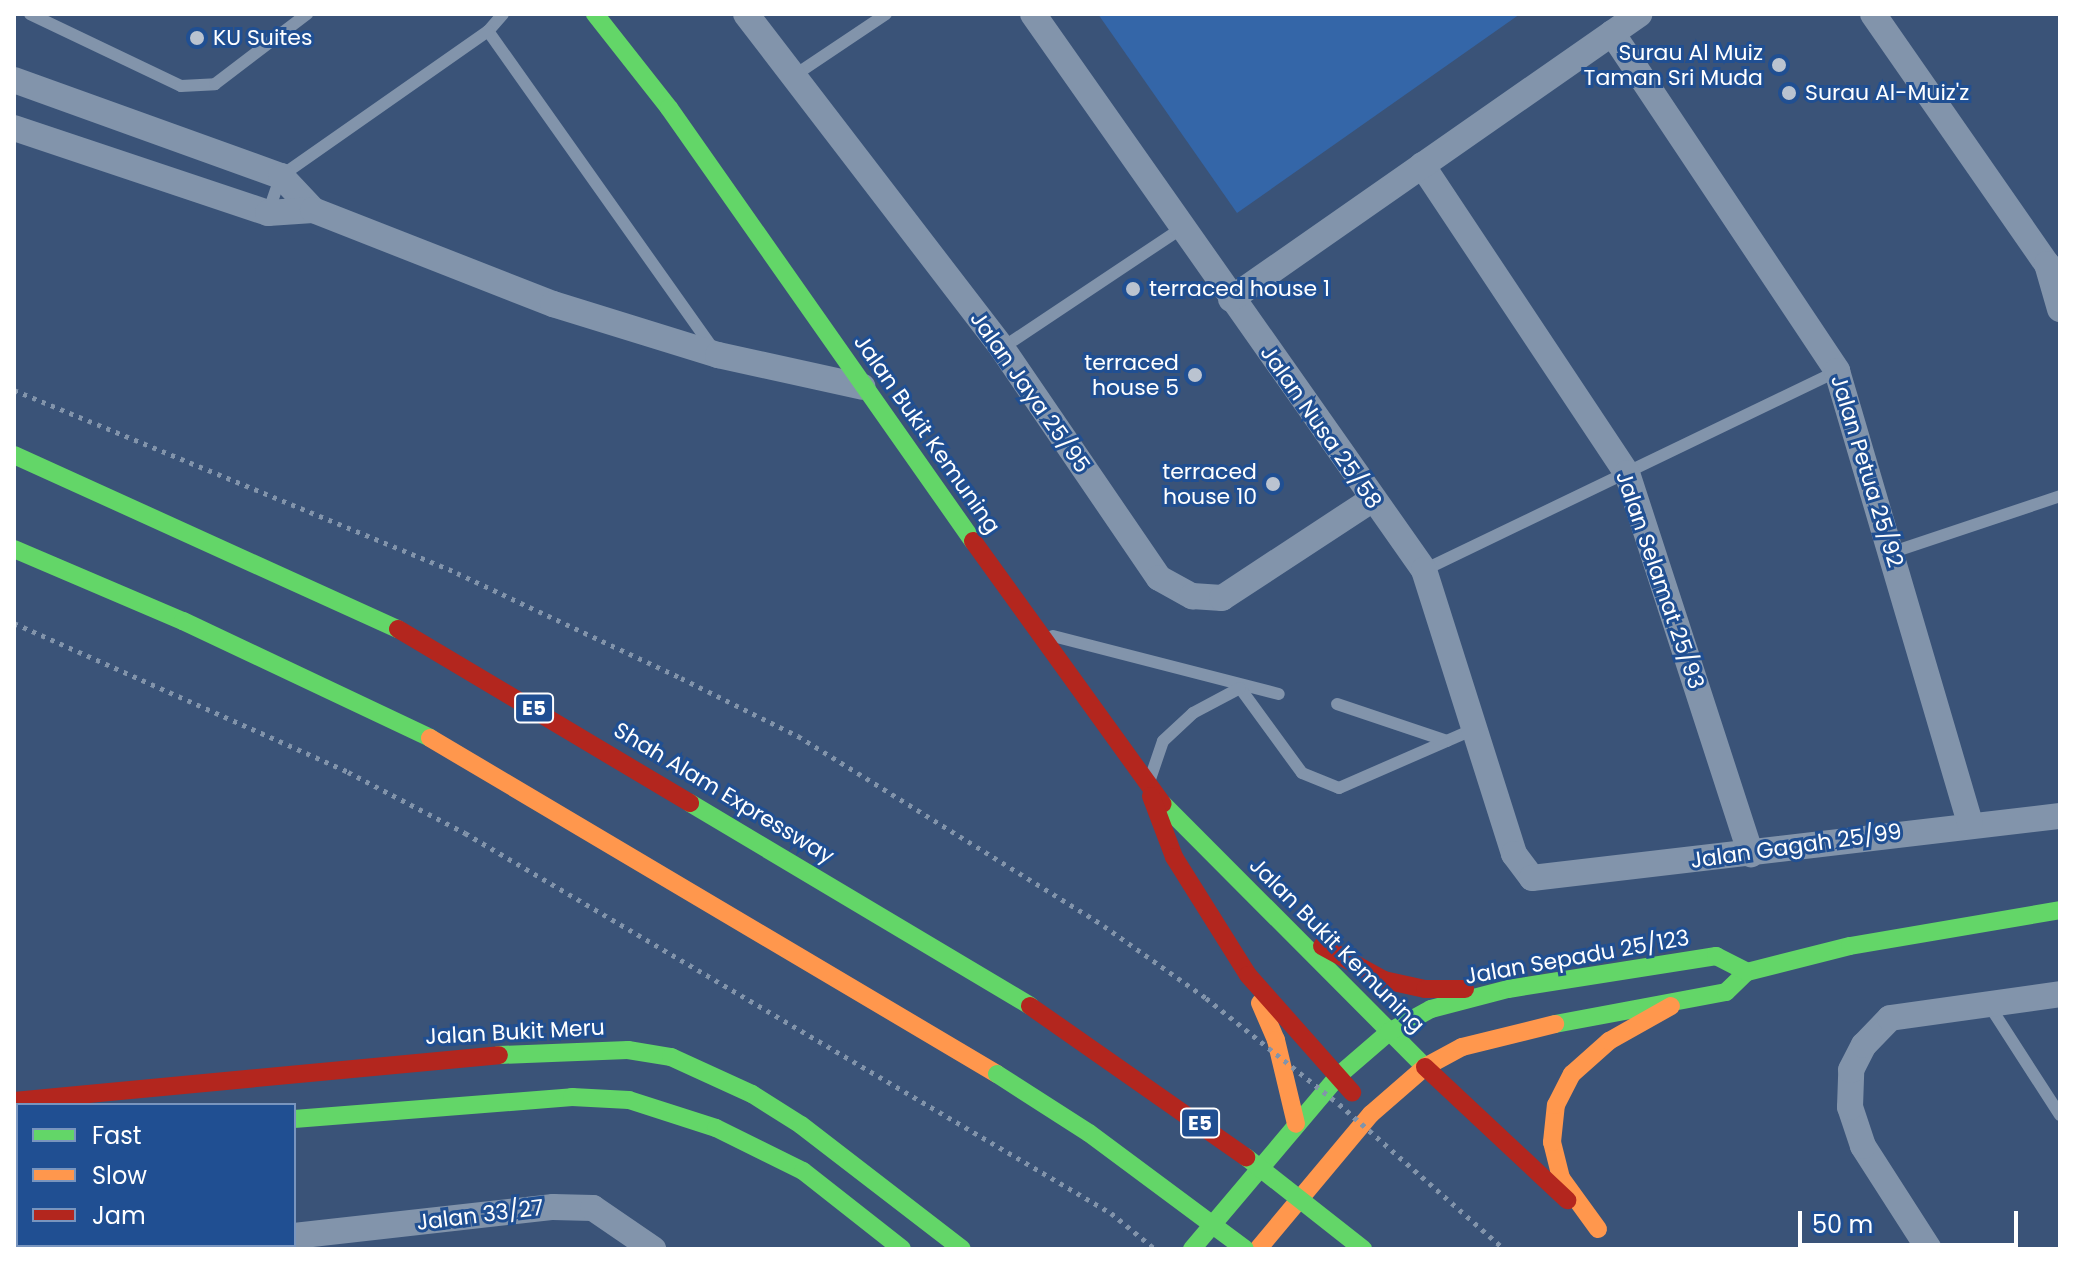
<!DOCTYPE html>
<html>
<head>
<meta charset="utf-8">
<style>
  body { margin:0 }
  #map { position:relative; width:2074px; height:1263px; overflow:hidden; background:#3a5378; font-family:Poppins,sans-serif }
  div>[style] { position:absolute }
  .green>* { inset:0; background:#3466a8 }
  .path>* { height:5px; margin-top:-2.5px; transform-origin:0; background:repeating-linear-gradient(90deg,#8294ab 0 4px,transparent 0 10px) }
  .lane>* { height:12px; margin:-6px; padding:0 6px; transform-origin:6px; border-radius:6px; background:#8294ab }
  .street>* { height:26px; margin:-13px; padding:0 13px; transform-origin:13px; border-radius:13px; background:#8294ab }
  .fast>* { height:18px; margin:-9px; padding:0 9px; transform-origin:9px; border-radius:9px; background:#63d668 }
  .slow>* { height:18px; margin:-9px; padding:0 9px; transform-origin:9px; border-radius:9px; background:#ff974d }
  .jam>* { height:18px; margin:-9px; padding:0 9px; transform-origin:9px; border-radius:9px; background:#b3261e }
  .path-bridge>* { height:5px; margin-top:-2.5px; transform-origin:0; background:repeating-linear-gradient(90deg,#8294ab 0 4px,transparent 0 10px) }
  .fast-bridge>* { height:18px; margin:-9px; padding:0 9px; transform-origin:9px; border-radius:9px; background:#63d668 }
  .jam-bridge>* { height:18px; margin:-9px; padding:0 9px; transform-origin:9px; border-radius:9px; background:#b3261e }
  .dots>* { width:22px; height:22px; translate:-50% -50%; box-sizing:border-box; border:4px solid #204f92; border-radius:50% }
  span { translate:-50% -50%; white-space:nowrap; text-align:center; line-height:1.15; -webkit-text-stroke:6px #204f92; paint-order:stroke }
  .shield-label span { padding:2px 6px; background:#204f92; border:2px solid; border-radius:6px; -webkit-text-stroke-width:0 }
  .shield-label { font-size:20px; color:#fff; font-weight:700 }
  .poi-label { font-size:22px; color:#fff }
  .left { translate:0 -50%; text-align:left }
  .right { translate:-100% -50%; text-align:right }
  .street-label { font-size:22px; color:#fff }
  .frame { position:absolute; inset:0; border:16px solid #fff; pointer-events:none }
  .legend { position:absolute; left:16px; top:1103px; width:280px; height:144px; box-sizing:border-box; background:#204f92; border:2px solid #7995be; margin:0; padding:10px 14px; list-style:none; font-size:24px; color:#fff }
  .legend li { display:flex; align-items:center; gap:16px; height:40px }
  .legend b { width:40px; border:2px solid #7995be }
  .scale { position:absolute; left:1798px; top:1211px; width:220px; height:36px; box-sizing:border-box; border:4px solid #fff; border-top:0; padding-left:10px; font-size:24px; line-height:28px; white-space:nowrap; color:#fff; -webkit-text-stroke:6px #204f92; paint-order:stroke }
</style>
</head>
<body>
<div id="map">
  <div class="green">
    <div style="clip-path:polygon(1098px 14px,1520px 14px,1237px 213px)"></div>
  </div>
  <div class="path">
    <div style="left:14px;top:390px;width:479px;rotate:22.4deg"></div>
    <div style="left:457px;top:573px;width:247px;rotate:25.1deg"></div>
    <div style="left:681px;top:678px;width:131px;rotate:26.4deg"></div>
    <div style="left:798px;top:736px;width:360px;rotate:31.8deg"></div>
    <div style="left:14px;top:623px;width:366px;rotate:24deg"></div>
    <div style="left:348px;top:772px;width:132px;rotate:27.5deg"></div>
    <div style="left:465px;top:833px;width:749px;rotate:30.47deg"></div>
    <div style="left:1111px;top:1213px;width:57px;rotate:39.3deg"></div>
  </div>
  <div class="lane">
    <div style="left:30px;top:14px;width:167px;rotate:25.5deg"></div>
    <div style="left:181px;top:86px;width:34px;rotate:-3deg"></div>
    <div style="left:215px;top:84px;width:116px;rotate:-37.3deg"></div>
    <div style="left:503px;top:14px;width:23px;rotate:131deg"></div>
    <div style="left:488px;top:31px;width:390px;rotate:54.7deg"></div>
    <div style="left:792px;top:77px;width:113px;rotate:-33.8deg"></div>
    <div style="left:268px;top:213px;width:39px;rotate:-71deg"></div>
    <div style="left:281px;top:176px;width:253px;rotate:-35deg"></div>
    <div style="left:1002px;top:348px;width:216px;rotate:-33.7deg"></div>
    <div style="left:1893px;top:552px;width:176px;rotate:-18.5deg"></div>
    <div style="left:1424px;top:570px;width:458px;rotate:-25.7deg"></div>
    <div style="left:1053px;top:636px;width:233px;rotate:14.4deg"></div>
    <div style="left:1240px;top:688px;width:105px;rotate:53.9deg"></div>
    <div style="left:1302px;top:773px;width:40px;rotate:22deg"></div>
    <div style="left:1339px;top:788px;width:147px;rotate:-23.6deg"></div>
    <div style="left:1337px;top:704px;width:116px;rotate:18.6deg"></div>
    <div style="left:1149px;top:782px;width:43px;rotate:-71.1deg"></div>
    <div style="left:1163px;top:741px;width:41px;rotate:-43deg"></div>
    <div style="left:1193px;top:713px;width:53px;rotate:-28deg"></div>
    <div style="left:1989px;top:1005px;width:131px;rotate:57.2deg"></div>
  </div>
  <div class="street">
    <div style="left:746px;top:14px;width:421px;rotate:52.5deg"></div>
    <div style="left:1002px;top:348px;width:278px;rotate:55.7deg"></div>
    <div style="left:1159px;top:578px;width:38px;rotate:29deg"></div>
    <div style="left:1192px;top:596px;width:30px;rotate:4deg"></div>
    <div style="left:1222px;top:598px;width:178px;rotate:-33.3deg"></div>
    <div style="left:1033px;top:14px;width:680px;rotate:54.88deg"></div>
    <div style="left:1424px;top:570px;width:298px;rotate:72.4deg"></div>
    <div style="left:1514px;top:854px;width:30px;rotate:53deg"></div>
    <div style="left:1532px;top:878px;width:532px;rotate:-6.7deg"></div>
    <div style="left:1873px;top:14px;width:305px;rotate:55.2deg"></div>
    <div style="left:2047px;top:264px;width:47px;rotate:73.9deg"></div>
    <div style="left:1612px;top:33px;width:406px;rotate:56.3deg"></div>
    <div style="left:1837px;top:371px;width:470px;rotate:73.6deg"></div>
    <div style="left:14px;top:80px;width:284px;rotate:19.8deg"></div>
    <div style="left:281px;top:176px;width:47px;rotate:46.7deg"></div>
    <div style="left:14px;top:128px;width:268px;rotate:18.5deg"></div>
    <div style="left:268px;top:213px;width:45px;rotate:-3.8deg"></div>
    <div style="left:313px;top:210px;width:258px;rotate:21.4deg"></div>
    <div style="left:553px;top:304px;width:173px;rotate:17.2deg"></div>
    <div style="left:718px;top:355px;width:148px;rotate:12.4deg"></div>
    <div style="left:1422px;top:165px;width:370px;rotate:56.4deg"></div>
    <div style="left:1627px;top:473px;width:401px;rotate:72deg"></div>
    <div style="left:1231px;top:299px;width:498px;rotate:-34.9deg"></div>
    <div style="left:294px;top:1236px;width:261px;rotate:-6.4deg"></div>
    <div style="left:553px;top:1207px;width:40px;rotate:1.4deg"></div>
    <div style="left:593px;top:1208px;width:73px;rotate:34.3deg"></div>
    <div style="left:224px;top:1245px;width:4px;rotate:90deg"></div>
    <div style="left:1929px;top:1249px;width:122px;rotate:-122.7deg"></div>
    <div style="left:1863px;top:1146px;width:41px;rotate:-108.4deg"></div>
    <div style="left:1850px;top:1107px;width:37px;rotate:-88deg"></div>
    <div style="left:1851px;top:1070px;width:28px;rotate:-63deg"></div>
    <div style="left:1864px;top:1045px;width:37px;rotate:-46deg"></div>
    <div style="left:1890px;top:1018px;width:172px;rotate:-8deg"></div>
  </div>
  <div class="fast">
    <div style="left:595px;top:14px;width:120px;rotate:51.8deg"></div>
    <div style="left:669px;top:108px;width:529px;rotate:54.93deg"></div>
    <div style="left:14px;top:455px;width:422px;rotate:24.4deg"></div>
    <div style="left:14px;top:549px;width:184px;rotate:23.1deg"></div>
    <div style="left:183px;top:621px;width:273px;rotate:25.3deg"></div>
    <div style="left:690px;top:803px;width:396px;rotate:30.8deg"></div>
    <div style="left:1163px;top:804px;width:371px;rotate:45.1deg"></div>
    <div style="left:1555px;top:1024px;width:174px;rotate:-10.6deg"></div>
    <div style="left:1726px;top:992px;width:29px;rotate:-44deg"></div>
    <div style="left:1747px;top:972px;width:106px;rotate:-14.2deg"></div>
    <div style="left:1850px;top:946px;width:213px;rotate:-9.7deg"></div>
    <div style="left:499px;top:1055px;width:129px;rotate:-2.2deg"></div>
    <div style="left:628px;top:1050px;width:44px;rotate:9.2deg"></div>
    <div style="left:671px;top:1057px;width:89px;rotate:24.6deg"></div>
    <div style="left:752px;top:1094px;width:58px;rotate:32.3deg"></div>
    <div style="left:801px;top:1125px;width:203px;rotate:37.6deg"></div>
    <div style="left:294px;top:1119px;width:279px;rotate:-4.5deg"></div>
    <div style="left:572px;top:1097px;width:57px;rotate:3deg"></div>
    <div style="left:629px;top:1100px;width:91px;rotate:17.8deg"></div>
    <div style="left:716px;top:1128px;width:97px;rotate:26.3deg"></div>
    <div style="left:803px;top:1171px;width:126px;rotate:38.2deg"></div>
    <div style="left:1192px;top:1249px;width:226px;rotate:-49.8deg"></div>
    <div style="left:1338px;top:1076px;width:67px;rotate:-40.8deg"></div>
    <div style="left:1389px;top:1032px;width:48px;rotate:-28.7deg"></div>
    <div style="left:1431px;top:1009px;width:80px;rotate:-14.6deg"></div>
    <div style="left:1508px;top:989px;width:211px;rotate:-9deg"></div>
    <div style="left:1716px;top:956px;width:35px;rotate:27deg"></div>
  </div>
  <div class="slow">
    <div style="left:430px;top:738px;width:659px;rotate:30.65deg"></div>
    <div style="left:1260px;top:1003px;width:40px;rotate:66.6deg"></div>
    <div style="left:1276px;top:1040px;width:86px;rotate:76.6deg"></div>
    <div style="left:1598px;top:1229px;width:63px;rotate:-126deg"></div>
    <div style="left:1561px;top:1178px;width:37px;rotate:-104deg"></div>
    <div style="left:1552px;top:1142px;width:37px;rotate:-84deg"></div>
    <div style="left:1556px;top:1105px;width:35px;rotate:-63deg"></div>
    <div style="left:1572px;top:1074px;width:50px;rotate:-41.7deg"></div>
    <div style="left:1609px;top:1041px;width:71px;rotate:-29.4deg"></div>
    <div style="left:1258px;top:1249px;width:176px;rotate:-50.1deg"></div>
    <div style="left:1371px;top:1114px;width:72px;rotate:-41deg"></div>
    <div style="left:1425px;top:1067px;width:42px;rotate:-28.4deg"></div>
    <div style="left:1462px;top:1047px;width:96px;rotate:-13.9deg"></div>
  </div>
  <div class="jam">
    <div style="left:973px;top:541px;width:324px;rotate:54.2deg"></div>
    <div style="left:398px;top:629px;width:340px;rotate:30.8deg"></div>
    <div style="left:1151px;top:796px;width:65px;rotate:69.3deg"></div>
    <div style="left:1174px;top:857px;width:139px;rotate:57.9deg"></div>
    <div style="left:1248px;top:975px;width:157px;rotate:48.4deg"></div>
    <div style="left:1322px;top:946px;width:71px;rotate:28.7deg"></div>
    <div style="left:1384px;top:980px;width:42px;rotate:12.4deg"></div>
    <div style="left:1425px;top:989px;width:40px"></div>
    <div style="left:1425px;top:1067px;width:195px;rotate:43.1deg"></div>
    <div style="left:14px;top:1101px;width:487px;rotate:-5.4deg"></div>
    <div style="left:14px;top:1151px;width:4px;rotate:-14deg"></div>
  </div>
  <div class="path-bridge">
    <div style="left:1104px;top:926px;width:125px;rotate:35.2deg"></div>
    <div style="left:1206px;top:998px;width:170px;rotate:38.6deg"></div>
    <div style="left:1339px;top:1104px;width:220px;rotate:41.3deg"></div>
  </div>
  <div class="fast-bridge">
    <div style="left:997px;top:1074px;width:109px;rotate:32.7deg"></div>
    <div style="left:1089px;top:1133px;width:194px;rotate:36.6deg"></div>
    <div style="left:1246px;top:1157px;width:149px;rotate:38.2deg"></div>
  </div>
  <div class="jam-bridge">
    <div style="left:1030px;top:1006px;width:264px;rotate:35deg"></div>
  </div>
  <div class="dots">
    <div style="left:197px;top:38px;background:#bac3d0"></div>
    <div style="left:1779px;top:65px;background:#bac3d0"></div>
    <div style="left:1789px;top:93px;background:#bac3d0"></div>
    <div style="left:1133px;top:289px;background:#bac3d0"></div>
    <div style="left:1195px;top:375px;background:#bac3d0"></div>
    <div style="left:1273px;top:484px;background:#bac3d0"></div>
  </div>
  <div class="shield-label">
    <span style="left:534px;top:708px">E5</span>
    <span style="left:1200px;top:1123px">E5</span>
  </div>
  <div class="poi-label">
    <span class="left" style="left:213px;top:38px">KU Suites</span>
    <span class="right" style="left:1763px;top:65px">Surau Al Muiz<br>Taman Sri Muda</span>
    <span class="left" style="left:1805px;top:93px">Surau Al-Muiz'z</span>
    <span class="left" style="left:1149px;top:289px">terraced house 1</span>
    <span class="right" style="left:1179px;top:375px">terraced<br>house 5</span>
    <span class="right" style="left:1257px;top:484px">terraced<br>house 10</span>
  </div>
  <div class="street-label">
    <span style="left:1030px;top:392px;rotate:55deg">Jalan Jaya 25/95</span>
    <span style="left:1321px;top:427px;rotate:55deg">Jalan Nusa 25/58</span>
    <span style="left:927px;top:434px;rotate:55deg">Jalan Bukit Kemuning</span>
    <span style="left:1867px;top:471px;rotate:73deg">Jalan Petua 25/92</span>
    <span style="left:1660px;top:580px;rotate:71deg">Jalan Selamat 25/93</span>
    <span style="left:724px;top:793px;rotate:31deg">Shah Alam Expressway</span>
    <span style="left:1796px;top:846px;rotate:-8deg">Jalan Gagah 25/99</span>
    <span style="left:1337px;top:945px;rotate:45deg">Jalan Bukit Kemuning</span>
    <span style="left:1577px;top:957px;rotate:-10deg">Jalan Sepadu 25/123</span>
    <span style="left:515px;top:1032px;rotate:-3deg">Jalan Bukit Meru</span>
    <span style="left:480px;top:1215px;rotate:-7deg">Jalan 33/27</span>
  </div>
  <div class="frame"></div>
  <ul class="legend">
  <li><b style="height:10px;background:#63d668"></b>Fast</li>
  <li><b style="height:10px;background:#ff974d"></b>Slow</li>
  <li><b style="height:10px;background:#b3261e"></b>Jam</li>
  </ul>
  <div class="scale">50 m</div>
</div>
</body>
</html>
